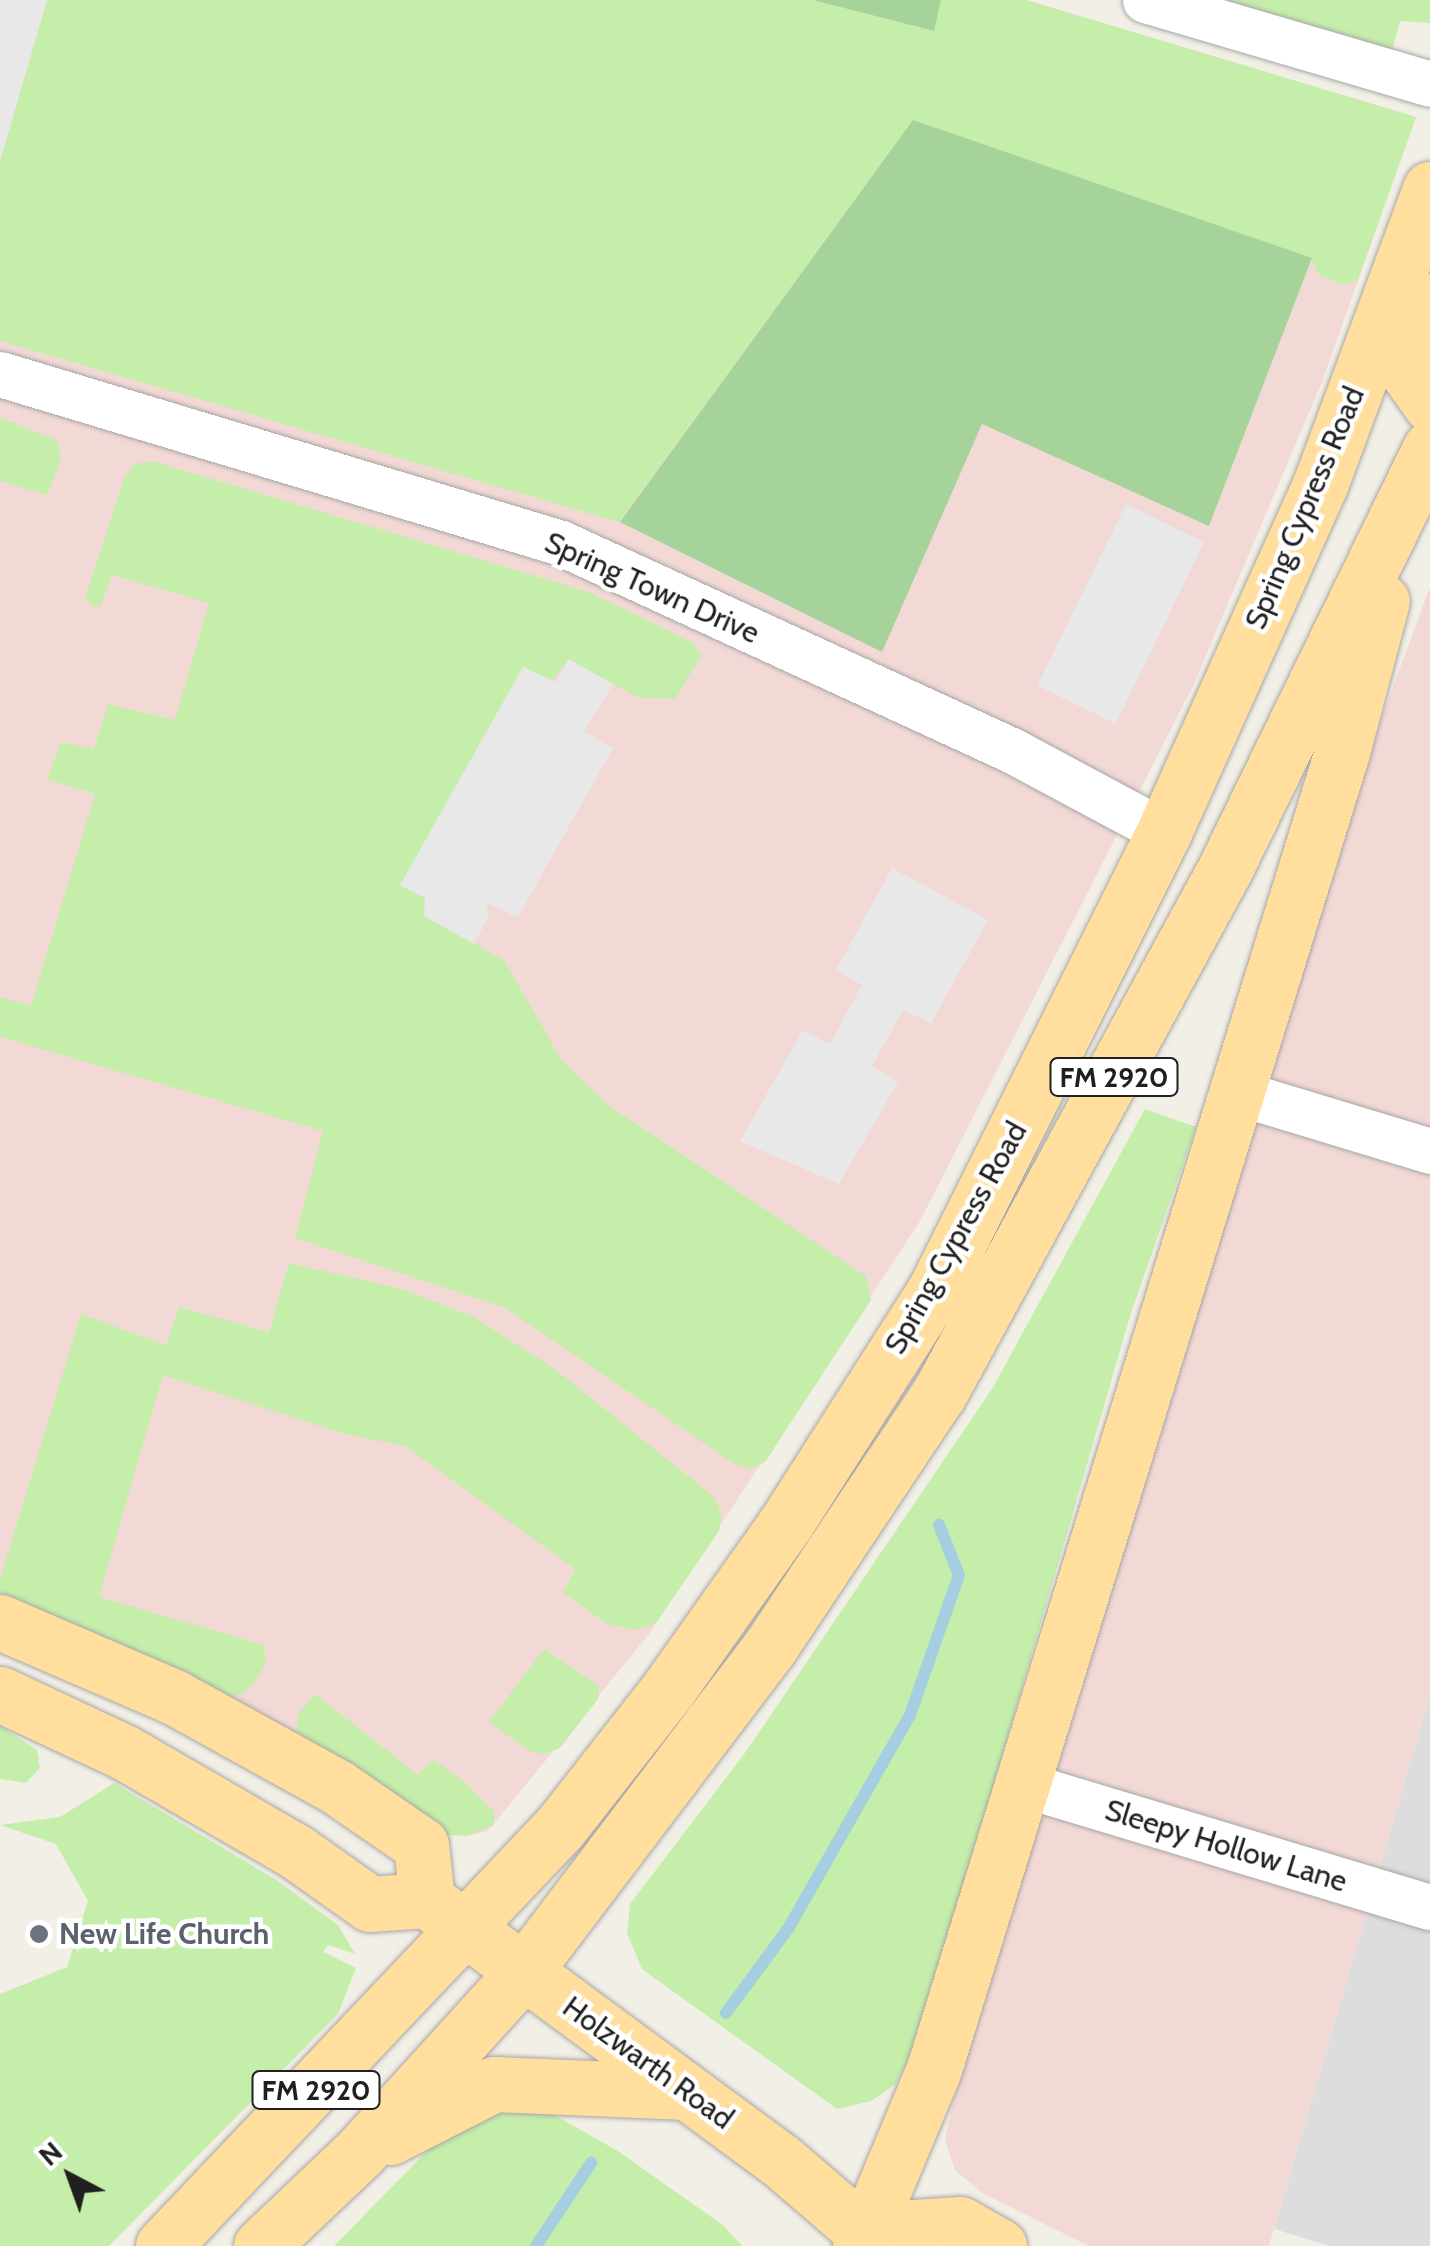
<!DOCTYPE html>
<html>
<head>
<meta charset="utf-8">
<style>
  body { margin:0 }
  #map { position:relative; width:1430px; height:2246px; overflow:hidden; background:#f1efe6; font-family:Cabin,sans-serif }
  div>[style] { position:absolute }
  .residential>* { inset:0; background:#dedddd }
  .commercial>* { inset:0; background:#f3d9d5 }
  .grass>* { inset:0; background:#c5eeaa }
  .forest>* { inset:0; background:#a5d399 }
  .parking>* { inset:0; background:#e8e8e8; transform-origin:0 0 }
  .stream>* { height:12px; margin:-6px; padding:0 6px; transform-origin:6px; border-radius:6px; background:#a5cee1 }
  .roads { filter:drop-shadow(0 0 2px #a7a7a7) drop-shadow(0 0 2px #a7a7a7) }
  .minor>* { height:45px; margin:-22.5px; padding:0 22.5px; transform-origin:22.5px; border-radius:22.5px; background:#fff }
  .major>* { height:55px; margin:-27.5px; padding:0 27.5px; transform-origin:27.5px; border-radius:27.5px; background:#ffde9e }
  .dots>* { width:28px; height:28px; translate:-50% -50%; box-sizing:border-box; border:5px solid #fff; border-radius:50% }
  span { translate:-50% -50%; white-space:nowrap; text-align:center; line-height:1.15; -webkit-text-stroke:9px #fff; paint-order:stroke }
  .shield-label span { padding:2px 8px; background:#fff; border:2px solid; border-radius:8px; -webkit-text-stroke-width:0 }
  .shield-label { font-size:28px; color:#202020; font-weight:700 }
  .street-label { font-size:30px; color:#202020 }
  .worship-label { font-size:30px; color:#5b616d; font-weight:700 }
  .left { translate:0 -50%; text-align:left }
  .north { position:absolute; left:20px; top:2126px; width:100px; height:100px; -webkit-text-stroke:8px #fff; paint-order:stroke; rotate:319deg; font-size:28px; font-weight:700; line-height:40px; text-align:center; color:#202020 }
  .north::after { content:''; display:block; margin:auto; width:35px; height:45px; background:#202020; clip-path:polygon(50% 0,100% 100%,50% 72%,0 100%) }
</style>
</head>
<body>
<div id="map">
  <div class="residential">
    <div style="clip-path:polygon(1430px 1695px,1430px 2246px,1330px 2246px,1274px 2229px)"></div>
  </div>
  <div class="commercial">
    <div style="clip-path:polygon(0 0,1026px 0,1416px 117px,1322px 382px,1192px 688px,920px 1221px,649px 1634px,488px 1831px,467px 1836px,0 1598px)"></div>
    <div style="clip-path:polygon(1430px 587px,1430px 1695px,1269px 2246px,1089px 2246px,982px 2193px,955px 2170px,945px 2140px,970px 2022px,1293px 958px)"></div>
  </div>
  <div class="grass">
    <div style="clip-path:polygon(47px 0,813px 0,933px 31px,941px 0,1026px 0,1416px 117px,1358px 280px,1344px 285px,1320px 276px,1311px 258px,913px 120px,619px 522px,0 341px,0 161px)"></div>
    <div style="clip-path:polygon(1190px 0,1430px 0,1430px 23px,1400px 21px,1389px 62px)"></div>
    <div style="clip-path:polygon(0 417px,58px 441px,61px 461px,47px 495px,0 481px)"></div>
    <div style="clip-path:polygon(152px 461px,589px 592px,694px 643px,701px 656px,675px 699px,639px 698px,568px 660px,400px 885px,425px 898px,425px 916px,504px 960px,561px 1059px,609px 1106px,866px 1276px,871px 1300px,765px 1462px,750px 1469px,733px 1463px,504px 1307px,295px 1238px,323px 1131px,0 1037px,0 997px,31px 1006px,95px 794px,47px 779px,61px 742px,94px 749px,108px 704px,175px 720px,209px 603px,112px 575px,101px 605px,92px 607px,85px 598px,125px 476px,135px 464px)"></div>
    <div style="clip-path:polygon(1145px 1109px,1196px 1127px,1131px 1313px,922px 2031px,896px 2084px,871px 2101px,837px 2109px,642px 1969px,627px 1933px,630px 1904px,745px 1753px,992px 1389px)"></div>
    <div style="clip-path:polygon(289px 1263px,401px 1289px,472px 1316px,555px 1369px,714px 1497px,722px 1515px,719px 1531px,656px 1623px,635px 1630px,607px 1624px,563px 1592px,575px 1569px,405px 1446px,341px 1433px,163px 1375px,99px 1597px,264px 1645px,266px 1663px,254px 1683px,242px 1694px,218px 1698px,0 1598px,0 1579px,81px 1314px,166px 1345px,179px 1307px,269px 1332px)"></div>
    <div style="clip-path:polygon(544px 1649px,599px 1686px,598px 1699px,560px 1748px,545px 1754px,529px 1751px,489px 1722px)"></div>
    <div style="clip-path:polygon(315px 1694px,418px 1775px,433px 1760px,464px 1781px,494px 1812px,494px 1825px,467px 1836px,446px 1835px,295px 1736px,299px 1713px)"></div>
    <div style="clip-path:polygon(0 1726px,37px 1750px,40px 1768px,26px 1783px,0 1779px)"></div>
    <div style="clip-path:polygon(114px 1783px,278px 1881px,338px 1925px,355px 1954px,328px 1945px,323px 1952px,356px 1968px,338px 2014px,109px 2246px,0 2246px,0 1994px,67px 1967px,88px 1901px,56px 1844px,0 1825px,60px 1817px)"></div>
    <div style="clip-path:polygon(517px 2106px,549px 2112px,618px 2151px,724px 2226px,742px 2246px,334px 2246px,433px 2145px,483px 2115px)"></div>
  </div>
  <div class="forest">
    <div style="clip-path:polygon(813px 0,941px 0,934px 31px)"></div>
    <div style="clip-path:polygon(913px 120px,1312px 258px,1209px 526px,982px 424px,882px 652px,620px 522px)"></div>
  </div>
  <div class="parking">
    <div style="clip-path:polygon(0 0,47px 0,0 161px)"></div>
    <div style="left:1126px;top:504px;width:87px;height:202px;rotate:26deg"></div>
    <div style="clip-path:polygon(569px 659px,613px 684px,584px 731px,613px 748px,518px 917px,486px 903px,489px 915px,474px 944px,424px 916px,425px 898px,400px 885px,523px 667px,556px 682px)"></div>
    <div style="clip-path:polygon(892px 868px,988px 920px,931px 1023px,903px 1010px,872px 1066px,898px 1082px,839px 1184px,740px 1141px,803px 1030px,830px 1044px,862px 985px,836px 970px)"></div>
  </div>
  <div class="stream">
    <div style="left:726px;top:2013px;width:104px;rotate:-53.6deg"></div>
    <div style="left:788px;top:1929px;width:246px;rotate:-60.3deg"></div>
    <div style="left:910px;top:1715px;width:148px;rotate:-70.7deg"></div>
    <div style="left:959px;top:1575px;width:54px;rotate:-111.8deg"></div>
    <div style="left:536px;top:2246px;width:100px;rotate:-56.5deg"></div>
  </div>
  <div class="roads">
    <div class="minor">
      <div style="left:1145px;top:0;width:297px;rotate:16.4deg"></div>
      <div style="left:0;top:374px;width:586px;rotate:16.76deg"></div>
      <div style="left:561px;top:543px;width:500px;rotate:24.7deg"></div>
      <div style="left:1015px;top:752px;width:169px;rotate:28.2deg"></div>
      <div style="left:1236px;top:1092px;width:203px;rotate:16.9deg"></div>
      <div style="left:1022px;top:1784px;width:426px;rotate:16.8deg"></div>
    </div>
    <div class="major">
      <div style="left:1430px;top:301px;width:74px;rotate:108.2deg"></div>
      <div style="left:1407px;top:371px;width:40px;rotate:55.1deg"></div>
      <div style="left:0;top:1622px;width:189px;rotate:23.3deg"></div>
      <div style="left:174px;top:1697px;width:186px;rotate:28.9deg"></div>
      <div style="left:337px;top:1787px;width:102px;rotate:34.6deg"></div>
      <div style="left:421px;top:1845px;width:55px;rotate:83.8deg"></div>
      <div style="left:0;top:1694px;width:137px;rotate:25.1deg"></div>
      <div style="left:124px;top:1752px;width:198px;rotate:30.1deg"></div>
      <div style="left:295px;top:1851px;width:92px;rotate:35.2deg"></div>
      <div style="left:370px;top:1904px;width:57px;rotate:-4deg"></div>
      <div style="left:427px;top:1900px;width:438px;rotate:36.4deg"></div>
      <div style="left:780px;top:2160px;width:132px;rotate:40.7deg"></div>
      <div style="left:390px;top:2137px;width:117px;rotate:-27deg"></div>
      <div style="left:494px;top:2084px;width:193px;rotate:2.4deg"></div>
      <div style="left:867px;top:2230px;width:93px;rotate:-3.7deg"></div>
      <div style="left:960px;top:2224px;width:45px;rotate:29.4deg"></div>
      <div style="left:163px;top:2246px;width:579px;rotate:-46.54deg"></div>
      <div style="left:561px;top:1826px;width:172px;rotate:-51.9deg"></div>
      <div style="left:667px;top:1691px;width:206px;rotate:-54.7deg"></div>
      <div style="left:786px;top:1523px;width:279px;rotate:-57.4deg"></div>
      <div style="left:936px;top:1288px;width:510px;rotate:-63.43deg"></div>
      <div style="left:1164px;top:832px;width:380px;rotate:-65.8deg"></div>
      <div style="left:1320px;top:485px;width:316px;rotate:-69.6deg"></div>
      <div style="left:261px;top:2246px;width:137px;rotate:-43.5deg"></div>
      <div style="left:360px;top:2152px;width:244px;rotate:-47.8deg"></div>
      <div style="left:524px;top:1971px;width:407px;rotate:-52.8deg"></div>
      <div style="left:770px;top:1647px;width:304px;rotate:-56.3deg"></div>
      <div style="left:939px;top:1394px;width:598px;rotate:-61.42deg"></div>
      <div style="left:1225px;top:869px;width:468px;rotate:-64deg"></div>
      <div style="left:860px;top:2246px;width:192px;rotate:-67.3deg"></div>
      <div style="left:934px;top:2069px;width:1379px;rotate:-72.79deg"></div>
      <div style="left:1342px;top:752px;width:156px;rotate:-75.2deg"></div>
    </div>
  </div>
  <div class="dots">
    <div style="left:39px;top:1934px;background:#6b7280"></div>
  </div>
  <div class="shield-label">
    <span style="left:1114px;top:1077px">FM 2920</span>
    <span style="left:316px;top:2090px">FM 2920</span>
  </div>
  <div class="street-label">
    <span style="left:1305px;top:508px;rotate:-67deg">Spring Cypress Road</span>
    <span style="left:652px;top:588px;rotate:24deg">Spring Town Drive</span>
    <span style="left:956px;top:1238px;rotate:-61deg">Spring Cypress Road</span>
    <span style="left:1226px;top:1846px;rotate:17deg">Sleepy Hollow Lane</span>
    <span style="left:648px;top:2063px;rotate:36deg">Holzwarth Road</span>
  </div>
  <div class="worship-label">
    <span class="left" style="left:59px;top:1934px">New Life Church</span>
  </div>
  <div class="north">N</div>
</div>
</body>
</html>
